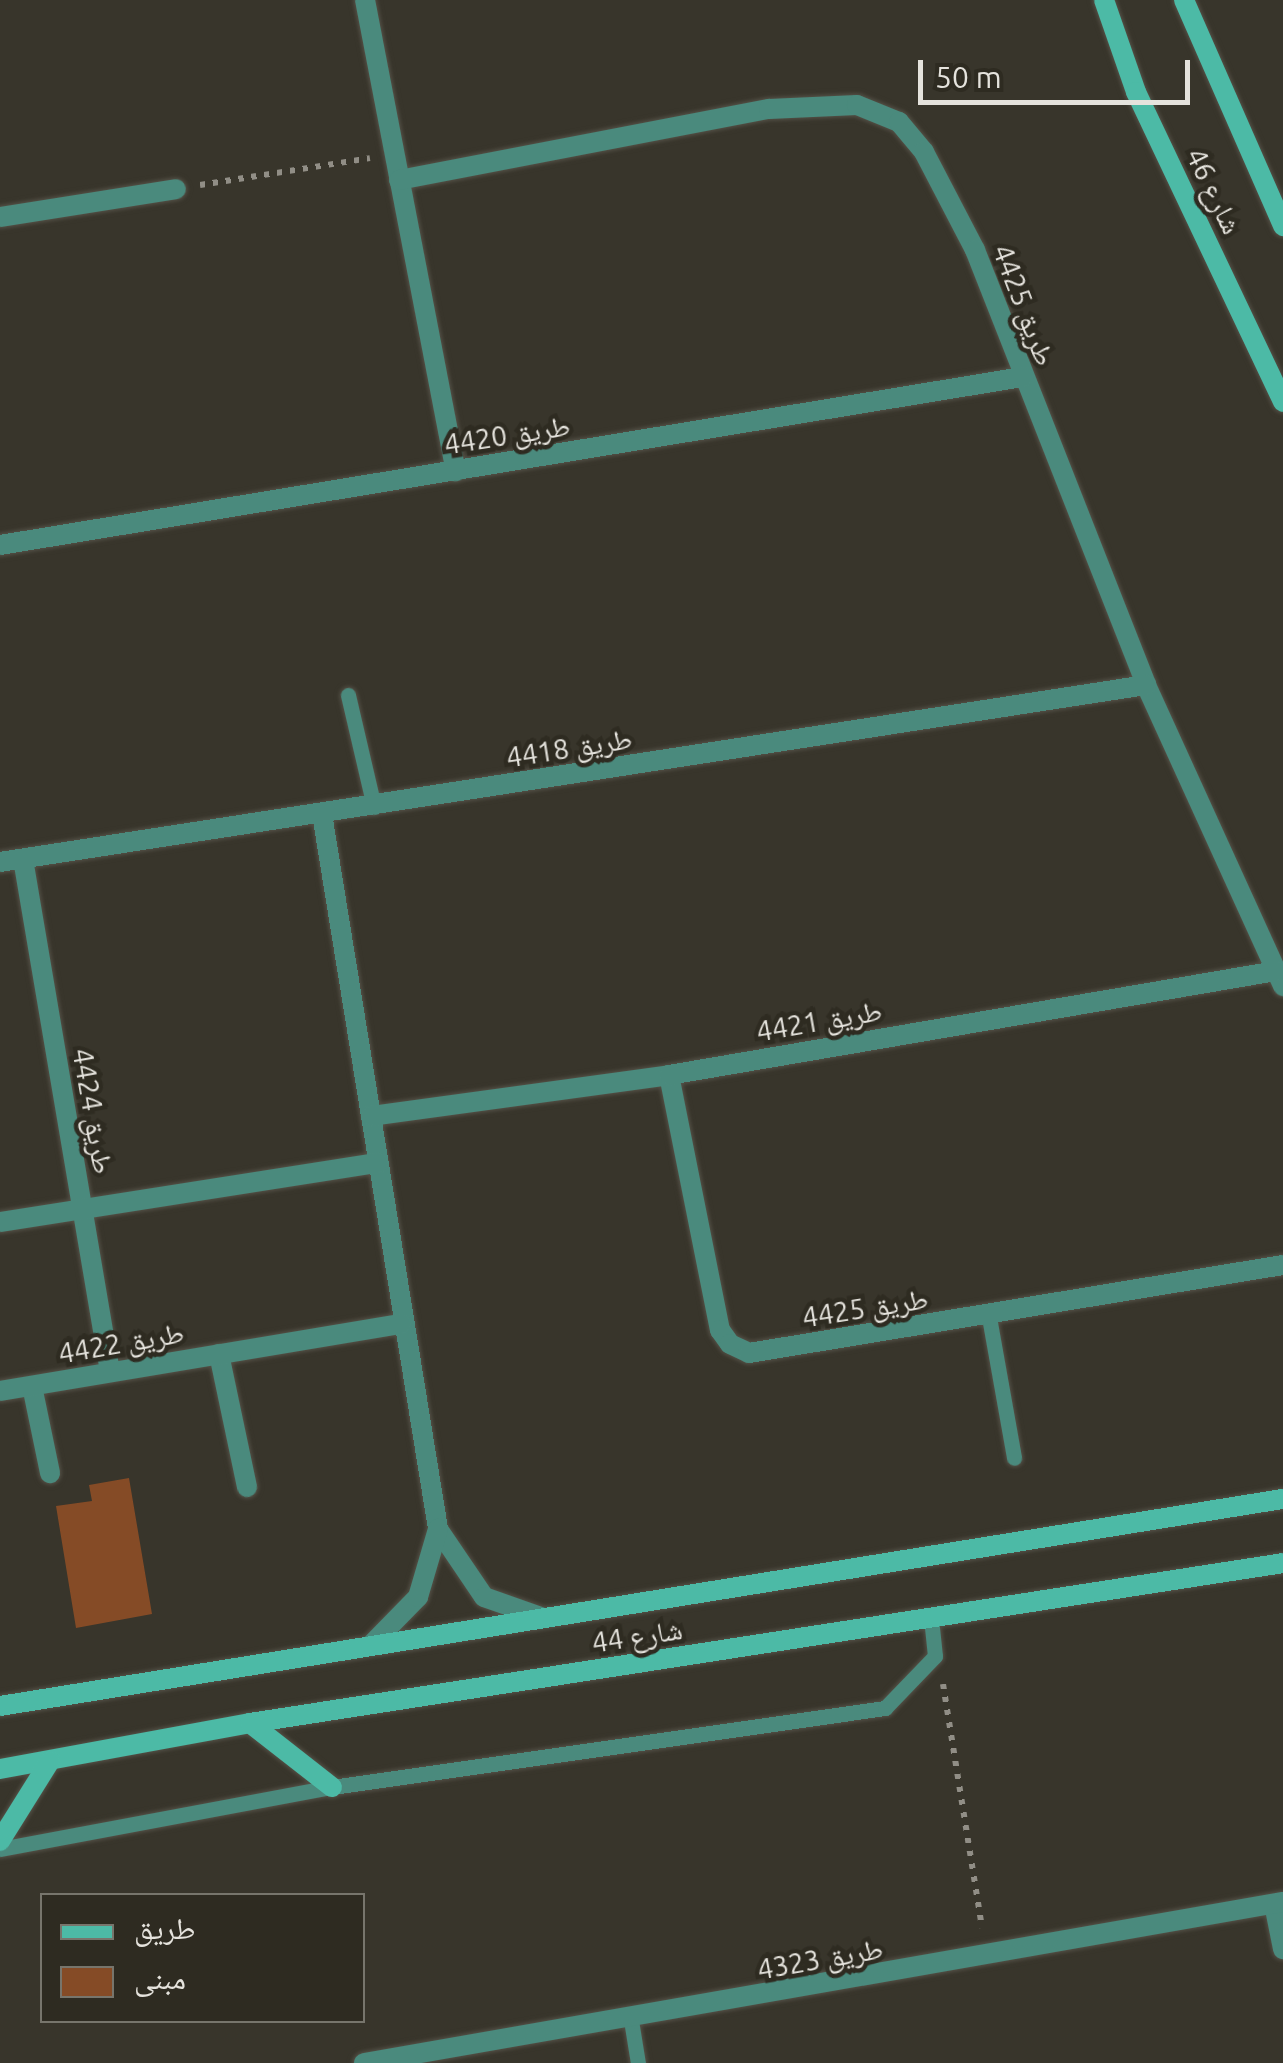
<!DOCTYPE html>
<html>
<head>
<meta charset="utf-8">
<style>
  body { margin:0 }
  #map { position:relative; width:1283px; height:2063px; overflow:hidden; background:#38352b; font-family:Ubuntu,"Noto Naskh Arabic",sans-serif }
  div>[style] { position:absolute }
  .building>* { inset:0; background:#854b26 }
  .path>* { height:6px; margin-top:-3px; transform-origin:0; background:repeating-linear-gradient(90deg,#918e86 0 5px,transparent 0 13px) }
  .roads { filter:drop-shadow(0 0 2px #545147) drop-shadow(0 0 2px #545147) }
  .lane>* { height:15px; margin:-7.5px; padding:0 7.5px; transform-origin:7.5px; border-radius:7.5px; background:#4a8a7d }
  .street>* { height:20px; margin:-10px; padding:0 10px; transform-origin:10px; border-radius:10px; background:#4a8a7d }
  .secondary>* { height:20px; margin:-10px; padding:0 10px; transform-origin:10px; border-radius:10px; background:#4cbaa6 }
  span { translate:-50% -50%; white-space:nowrap; text-align:center; line-height:1.15; -webkit-text-stroke:9px #2e2b21; paint-order:stroke }
  .street-label { font-size:28px; color:#e5e3dd }
  .legend { position:absolute; left:40px; top:1893px; width:325px; height:130px; box-sizing:border-box; background:#2e2b21; border:2px solid #77756c; margin:0; padding:12px 18px; list-style:none; font-size:30px; color:#e5e3dd }
  .legend li { display:flex; align-items:center; gap:20px; height:50px }
  .legend b { width:50px; border:2px solid #77756c }
  .scale { position:absolute; left:918px; top:60px; width:272px; height:45px; box-sizing:border-box; border:5px solid #e5e3dd; border-top:0; padding-left:12px; font-size:30px; line-height:35px; white-space:nowrap; color:#e5e3dd; -webkit-text-stroke:8px #2e2b21; paint-order:stroke }
</style>
</head>
<body>
<div id="map">
  <div class="building">
    <div style="clip-path:polygon(129px 1478px,152px 1614px,76px 1628px,56px 1506px,92px 1501px,89px 1485px)"></div>
  </div>
  <div class="path">
    <div style="left:200px;top:185px;width:172px;rotate:-9deg"></div>
    <div style="left:943px;top:1684px;width:247px;rotate:80.9deg"></div>
  </div>
  <div class="roads">
    <div class="lane">
      <div style="left:348px;top:695px;width:115px;rotate:76.9deg"></div>
      <div style="left:989px;top:1317px;width:143px;rotate:79.9deg"></div>
      <div style="left:0;top:1849px;width:338px;rotate:-10.6deg"></div>
      <div style="left:332px;top:1787px;width:559px;rotate:-8.13deg"></div>
      <div style="left:885px;top:1708px;width:72px;rotate:-46.1deg"></div>
      <div style="left:935px;top:1656px;width:37px;rotate:-96deg"></div>
      <div style="left:631px;top:2020px;width:44px;rotate:80.8deg"></div>
    </div>
    <div class="street">
      <div style="left:365px;top:0;width:480px;rotate:79.1deg"></div>
      <div style="left:399px;top:180px;width:377px;rotate:-10.9deg"></div>
      <div style="left:769px;top:109px;width:88px;rotate:-2.6deg"></div>
      <div style="left:857px;top:105px;width:45px;rotate:22deg"></div>
      <div style="left:899px;top:122px;width:39px;rotate:50deg"></div>
      <div style="left:924px;top:152px;width:110px;rotate:62.5deg"></div>
      <div style="left:975px;top:250px;width:467px;rotate:68.5deg"></div>
      <div style="left:1146px;top:685px;width:331px;rotate:65.5deg"></div>
      <div style="left:0;top:217px;width:178px;rotate:-9deg"></div>
      <div style="left:0;top:545px;width:1037px;rotate:-9.33deg"></div>
      <div style="left:322px;top:814px;width:724px;rotate:80.78deg"></div>
      <div style="left:438px;top:1529px;width:82px;rotate:55.9deg"></div>
      <div style="left:484px;top:1597px;width:60px;rotate:19.3deg"></div>
      <div style="left:23px;top:859px;width:520px;rotate:80.37deg"></div>
      <div style="left:0;top:862px;width:1160px;rotate:-8.78deg"></div>
      <div style="left:669px;top:1075px;width:260px;rotate:78.7deg"></div>
      <div style="left:720px;top:1330px;width:17px;rotate:54deg"></div>
      <div style="left:730px;top:1344px;width:21px;rotate:25deg"></div>
      <div style="left:749px;top:1353px;width:541px;rotate:-9.36deg"></div>
      <div style="left:371px;top:1116px;width:301px;rotate:-7.8deg"></div>
      <div style="left:669px;top:1075px;width:616px;rotate:-9.72deg"></div>
      <div style="left:0;top:1222px;width:383px;rotate:-8.9deg"></div>
      <div style="left:219px;top:1354px;width:136px;rotate:78.1deg"></div>
      <div style="left:32px;top:1386px;width:89px;rotate:78.3deg"></div>
      <div style="left:0;top:1391px;width:407px;rotate:-9.5deg"></div>
      <div style="left:372px;top:1644px;width:66px;rotate:-45.6deg"></div>
      <div style="left:418px;top:1597px;width:71px;rotate:-73.6deg"></div>
      <div style="left:1274px;top:1904px;width:46px;rotate:78.7deg"></div>
      <div style="left:364px;top:2063px;width:933px;rotate:-9.94deg"></div>
    </div>
    <div class="secondary">
      <div style="left:1104px;top:0;width:97px;rotate:70.8deg"></div>
      <div style="left:1136px;top:92px;width:343px;rotate:64.6deg"></div>
      <div style="left:1184px;top:0;width:247px;rotate:66.3deg"></div>
      <div style="left:0;top:1706px;width:1300px;rotate:-9.17deg"></div>
      <div style="left:250px;top:1723px;width:104px;rotate:38deg"></div>
      <div style="left:0;top:1769px;width:254px;rotate:-10.4deg"></div>
      <div style="left:250px;top:1723px;width:1045px;rotate:-8.8deg"></div>
      <div style="left:0;top:1841px;width:94px;rotate:-58deg"></div>
    </div>
  </div>
  <div class="street-label">
    <span style="left:1214px;top:191px;rotate:64deg">شارع 46</span>
    <span style="left:1024px;top:305px;rotate:69deg">طريق 4425</span>
    <span style="left:507px;top:435px;rotate:-9deg">طريق 4420</span>
    <span style="left:569px;top:748px;rotate:-9deg">طريق 4418</span>
    <span style="left:819px;top:1021px;rotate:-10deg">طريق 4421</span>
    <span style="left:93px;top:1111px;rotate:80deg">طريق 4424</span>
    <span style="left:865px;top:1308px;rotate:-9deg">طريق 4425</span>
    <span style="left:121px;top:1343px;rotate:-10deg">طريق 4422</span>
    <span style="left:637px;top:1636px;rotate:-9deg">شارع 44</span>
    <span style="left:820px;top:1959px;rotate:-10deg">طريق 4323</span>
  </div>
  <ul class="legend">
  <li><b style="height:12px;background:#4cbaa6"></b>طريق</li>
  <li><b style="height:28px;background:#854b26"></b>مبنى</li>
  </ul>
  <div class="scale">50 m</div>
</div>
</body>
</html>
